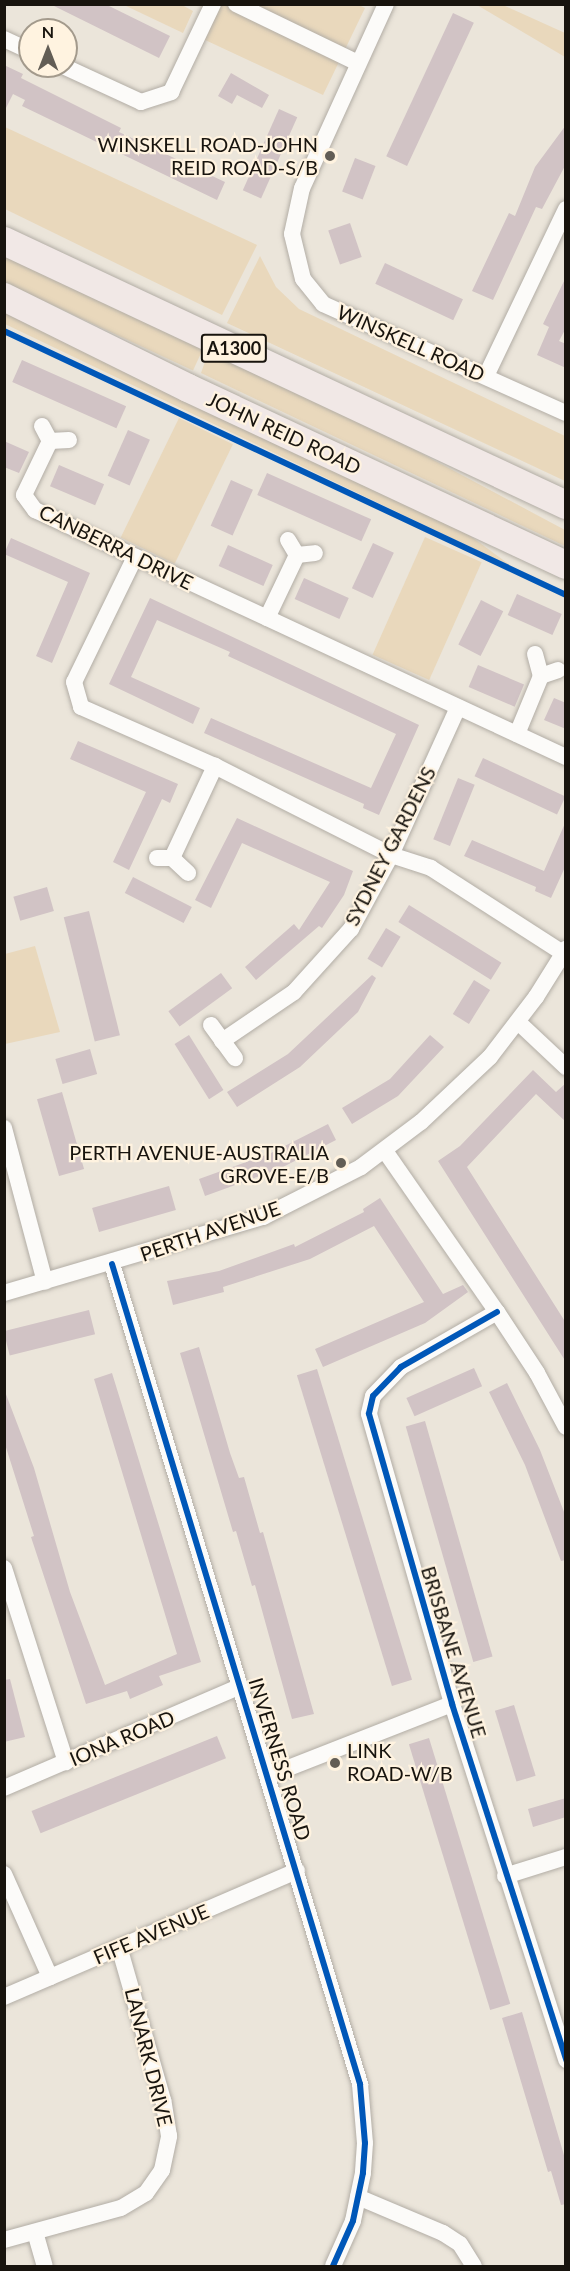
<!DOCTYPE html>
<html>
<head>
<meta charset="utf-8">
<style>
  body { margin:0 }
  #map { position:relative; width:570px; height:2271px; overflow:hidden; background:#ebe5da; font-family:Lato,sans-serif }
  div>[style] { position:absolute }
  .green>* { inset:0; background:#e9d8bc; transform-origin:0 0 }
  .building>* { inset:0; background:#d1c3c5; transform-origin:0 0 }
  .roads { filter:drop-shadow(0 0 2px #b2ada5) drop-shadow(0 0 2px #b2ada5) }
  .minor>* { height:16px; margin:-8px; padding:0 8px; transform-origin:8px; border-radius:8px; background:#fcfbf9 }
  .trunk>* { height:28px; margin:-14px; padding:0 14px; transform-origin:14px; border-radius:14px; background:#f1e8e6 }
  .cycleway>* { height:6px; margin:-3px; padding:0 3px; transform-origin:3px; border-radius:3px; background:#0057b8 }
  .dots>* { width:16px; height:16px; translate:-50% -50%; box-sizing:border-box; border:3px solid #fff3e0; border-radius:50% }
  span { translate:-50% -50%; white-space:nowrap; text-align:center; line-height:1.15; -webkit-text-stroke:4.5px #fff3e0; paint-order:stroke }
  .shield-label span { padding:2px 4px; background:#fff3e0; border:2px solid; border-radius:4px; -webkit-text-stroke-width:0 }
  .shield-label { font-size:18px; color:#18140e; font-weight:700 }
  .poi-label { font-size:20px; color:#18140e }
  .right { translate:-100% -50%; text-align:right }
  .left { translate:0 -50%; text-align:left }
  .street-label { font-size:20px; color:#18140e }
  .frame { position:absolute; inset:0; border:6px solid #18140e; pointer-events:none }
  .north { position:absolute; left:18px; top:18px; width:60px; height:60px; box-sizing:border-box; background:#fff3e0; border:2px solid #a39a8c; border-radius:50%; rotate:0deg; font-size:16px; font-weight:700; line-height:24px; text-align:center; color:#18140e }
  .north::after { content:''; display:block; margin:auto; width:21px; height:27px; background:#625d55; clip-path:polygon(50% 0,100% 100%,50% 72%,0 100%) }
</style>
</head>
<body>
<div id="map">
  <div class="green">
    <div style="clip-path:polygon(357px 4px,365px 8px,323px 95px,203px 39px,220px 5px)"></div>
    <div style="clip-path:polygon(124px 5px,182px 5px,193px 11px,183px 33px)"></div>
    <div style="clip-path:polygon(477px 5px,503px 5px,565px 33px,565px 57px)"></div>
    <div style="clip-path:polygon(5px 127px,257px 245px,222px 315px,5px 209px)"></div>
    <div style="left:5px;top:253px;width:220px;height:27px;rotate:25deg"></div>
    <div style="clip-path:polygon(260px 256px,276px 287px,299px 309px,565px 436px,565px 481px,227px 323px)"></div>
    <div style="clip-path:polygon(4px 308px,469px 535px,514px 568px,5px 324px)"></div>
    <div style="clip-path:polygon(209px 350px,400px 442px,565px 530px,565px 546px,201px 373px)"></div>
    <div style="left:179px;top:418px;width:60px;height:133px;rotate:26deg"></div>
    <div style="left:425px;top:537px;width:62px;height:129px;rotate:24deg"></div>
    <div style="clip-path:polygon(35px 946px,60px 1032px,5px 1044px,5px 954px)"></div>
  </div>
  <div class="building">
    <div style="clip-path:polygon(50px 4px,105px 4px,170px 36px,159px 58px)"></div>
    <div style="left:453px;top:13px;width:23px;height:158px;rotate:25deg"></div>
    <div style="clip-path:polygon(4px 65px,23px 74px,21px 78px,121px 128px,119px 132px,225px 182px,217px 200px,22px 106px,25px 100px,13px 94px,4px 112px)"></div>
    <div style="clip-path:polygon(231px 73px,269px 95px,262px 108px,237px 95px,232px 104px,218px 96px)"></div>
    <div style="left:279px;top:109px;width:20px;height:89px;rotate:24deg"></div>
    <div style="clip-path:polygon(566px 125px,566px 164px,542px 209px,536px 207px,493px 300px,472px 291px,509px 213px,515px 216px,535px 167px)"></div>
    <div style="left:355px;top:158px;width:22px;height:36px;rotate:21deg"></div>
    <div style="left:350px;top:223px;width:36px;height:23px;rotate:71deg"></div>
    <div style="left:385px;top:263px;width:86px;height:23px;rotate:25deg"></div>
    <div style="clip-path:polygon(566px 277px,566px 328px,559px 341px,566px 344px,566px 368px,537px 355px,549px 327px,543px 324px)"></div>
    <div style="left:22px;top:360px;width:114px;height:24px;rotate:24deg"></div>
    <div style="left:128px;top:430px;width:24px;height:50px;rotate:24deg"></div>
    <div style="clip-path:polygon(4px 441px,29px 452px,19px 473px,4px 467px)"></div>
    <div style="left:59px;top:465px;width:49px;height:23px;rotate:23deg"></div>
    <div style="left:267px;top:473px;width:114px;height:24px;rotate:24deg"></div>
    <div style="left:231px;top:480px;width:24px;height:50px;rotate:24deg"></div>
    <div style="clip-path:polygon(11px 538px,90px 573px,52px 663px,36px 656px,68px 582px,4px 554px)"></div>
    <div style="left:373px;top:543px;width:23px;height:50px;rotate:25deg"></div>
    <div style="left:228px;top:545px;width:49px;height:23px;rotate:24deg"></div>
    <div style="left:304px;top:578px;width:49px;height:23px;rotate:24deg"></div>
    <div style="left:517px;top:594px;width:49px;height:23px;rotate:24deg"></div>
    <div style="clip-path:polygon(150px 598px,419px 725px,379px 815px,363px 808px,364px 804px,204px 733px,211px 718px,371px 788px,396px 734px,228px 656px,230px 652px,157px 620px,131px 677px,200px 708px,193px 724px,109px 684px)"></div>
    <div style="left:481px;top:600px;width:25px;height:50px;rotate:27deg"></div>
    <div style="left:478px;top:665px;width:50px;height:24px;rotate:23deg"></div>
    <div style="clip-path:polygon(554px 698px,566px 703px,566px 729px,544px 720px)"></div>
    <div style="clip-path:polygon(78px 741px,178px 784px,170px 803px,162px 799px,129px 870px,113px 862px,146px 792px,70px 759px)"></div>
    <div style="left:483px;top:758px;width:91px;height:20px;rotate:25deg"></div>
    <div style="left:458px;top:778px;width:18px;height:66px;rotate:22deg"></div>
    <div style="clip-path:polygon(237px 818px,353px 871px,344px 895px,322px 928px,319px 926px,256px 980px,245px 967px,294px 924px,299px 930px,330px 882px,242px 843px,211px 908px,195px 900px)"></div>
    <div style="clip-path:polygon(566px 821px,566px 865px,551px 898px,535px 891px,536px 887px,464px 856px,472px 840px,544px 871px)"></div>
    <div style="left:133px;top:877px;width:66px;height:18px;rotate:27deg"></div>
    <div style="left:47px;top:887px;width:25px;height:35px;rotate:74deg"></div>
    <div style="left:409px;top:905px;width:109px;height:20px;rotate:32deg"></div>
    <div style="left:89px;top:911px;width:128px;height:26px;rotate:76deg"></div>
    <div style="left:386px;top:928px;width:17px;height:36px;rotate:31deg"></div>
    <div style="left:221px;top:973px;width:19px;height:65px;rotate:54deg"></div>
    <div style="clip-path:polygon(372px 975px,376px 978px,358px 1012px,300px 1067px,237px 1107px,227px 1092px,288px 1054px)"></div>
    <div style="left:474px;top:980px;width:19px;height:40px;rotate:32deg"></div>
    <div style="left:189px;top:1035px;width:65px;height:17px;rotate:58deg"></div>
    <div style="clip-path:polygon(430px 1035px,444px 1047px,398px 1096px,352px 1124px,342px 1108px,390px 1079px)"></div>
    <div style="left:90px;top:1049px;width:26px;height:36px;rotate:74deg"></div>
    <div style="clip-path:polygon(533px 1070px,556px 1092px,566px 1083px,566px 1122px,536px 1094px,467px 1167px,566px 1323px,566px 1362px,438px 1161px,460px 1146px)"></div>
    <div style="left:62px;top:1092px;width:80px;height:26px;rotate:74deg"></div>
    <div style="clip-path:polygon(328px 1124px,336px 1140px,279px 1169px,205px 1196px,199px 1179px,271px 1153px)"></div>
    <div style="left:169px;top:1186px;width:25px;height:80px;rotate:74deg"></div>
    <div style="clip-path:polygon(380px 1198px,443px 1294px,463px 1285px,468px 1292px,425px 1323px,323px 1367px,315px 1349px,424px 1302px,374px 1226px,310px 1259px,223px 1287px,224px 1292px,173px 1305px,167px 1281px,219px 1271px,294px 1244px,295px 1247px,364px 1212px,363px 1209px)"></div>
    <div style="left:89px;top:1310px;width:25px;height:88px;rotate:76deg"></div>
    <div style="clip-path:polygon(199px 1347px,230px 1453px,239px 1478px,244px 1477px,260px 1533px,263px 1532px,314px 1714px,292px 1719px,255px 1585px,252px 1586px,236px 1531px,233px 1532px,180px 1353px)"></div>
    <div style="left:474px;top:1368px;width:20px;height:74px;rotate:66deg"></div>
    <div style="left:317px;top:1369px;width:325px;height:21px;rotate:73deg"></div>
    <div style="clip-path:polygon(112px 1373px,201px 1662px,159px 1676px,163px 1685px,130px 1699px,127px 1691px,86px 1704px,31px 1537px,34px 1536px,4px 1441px,4px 1389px,34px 1468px,70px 1592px,105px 1685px,177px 1654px,94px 1379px)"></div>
    <div style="clip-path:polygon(507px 1383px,540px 1450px,566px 1517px,566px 1560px,561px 1561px,525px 1465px,489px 1392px)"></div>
    <div style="left:425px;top:1421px;width:245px;height:20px;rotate:74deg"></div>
    <div style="clip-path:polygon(10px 1679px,25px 1737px,4px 1742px,4px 1680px)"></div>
    <div style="left:514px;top:1705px;width:74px;height:20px;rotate:73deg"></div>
    <div style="left:217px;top:1736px;width:24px;height:200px;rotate:68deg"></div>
    <div style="left:429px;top:1738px;width:278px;height:21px;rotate:73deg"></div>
    <div style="clip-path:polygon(566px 1798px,566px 1817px,533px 1827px,528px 1809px)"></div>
    <div style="clip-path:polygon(522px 2012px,566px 2162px,566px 2204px,561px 2205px,551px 2171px,548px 2172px,502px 2018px)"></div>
  </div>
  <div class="roads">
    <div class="minor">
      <div style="left:236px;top:4px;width:136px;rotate:25.8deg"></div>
      <div style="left:386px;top:4px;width:202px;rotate:114.5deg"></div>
      <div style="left:302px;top:188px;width:47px;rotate:102.3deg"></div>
      <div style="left:292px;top:234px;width:46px;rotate:76.3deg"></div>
      <div style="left:303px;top:279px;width:32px;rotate:51deg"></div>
      <div style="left:323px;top:304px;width:266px;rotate:24.2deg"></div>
      <div style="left:4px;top:39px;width:29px;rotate:25deg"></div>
      <div style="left:63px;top:66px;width:86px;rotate:24.8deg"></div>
      <div style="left:141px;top:102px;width:32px;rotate:-18deg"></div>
      <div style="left:171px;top:92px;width:98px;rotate:-64.5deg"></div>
      <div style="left:486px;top:376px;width:185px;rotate:-64.4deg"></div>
      <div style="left:42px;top:426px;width:17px;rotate:62deg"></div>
      <div style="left:50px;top:441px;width:19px;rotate:-3deg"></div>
      <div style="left:50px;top:441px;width:60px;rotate:115.7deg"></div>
      <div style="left:24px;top:495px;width:19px;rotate:54deg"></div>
      <div style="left:35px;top:510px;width:586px;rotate:24.95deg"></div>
      <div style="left:288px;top:540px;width:17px;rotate:59deg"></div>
      <div style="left:297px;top:555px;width:18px;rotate:-6deg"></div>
      <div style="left:135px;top:557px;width:139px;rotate:116deg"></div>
      <div style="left:74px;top:682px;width:26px;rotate:74deg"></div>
      <div style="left:81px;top:707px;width:146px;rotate:23.8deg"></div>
      <div style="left:215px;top:766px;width:197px;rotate:26.8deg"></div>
      <div style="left:391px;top:855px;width:42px;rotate:18deg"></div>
      <div style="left:431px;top:868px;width:157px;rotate:32.8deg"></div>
      <div style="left:267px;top:618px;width:70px;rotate:-64.5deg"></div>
      <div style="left:535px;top:654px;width:23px;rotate:75deg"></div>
      <div style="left:541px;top:676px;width:18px;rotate:-19deg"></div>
      <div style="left:517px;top:734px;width:63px;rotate:-67.5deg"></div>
      <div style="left:157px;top:858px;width:15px"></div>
      <div style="left:172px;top:858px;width:22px;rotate:43deg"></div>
      <div style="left:172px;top:858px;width:102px;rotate:-64.9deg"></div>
      <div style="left:518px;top:1022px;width:66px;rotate:43.2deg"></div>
      <div style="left:211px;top:1025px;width:41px;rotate:54deg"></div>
      <div style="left:222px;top:1041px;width:87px;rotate:-34.2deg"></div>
      <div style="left:294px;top:992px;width:85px;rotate:-47.9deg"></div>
      <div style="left:351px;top:929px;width:84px;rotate:-61.6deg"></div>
      <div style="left:391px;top:855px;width:162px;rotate:-65.6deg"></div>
      <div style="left:4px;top:1128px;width:159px;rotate:75.1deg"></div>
      <div style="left:385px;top:1151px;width:196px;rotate:55.2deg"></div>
      <div style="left:497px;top:1312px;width:73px;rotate:56.7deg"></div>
      <div style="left:537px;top:1373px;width:61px;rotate:61.8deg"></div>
      <div style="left:112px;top:1264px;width:857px;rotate:73.17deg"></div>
      <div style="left:360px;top:2084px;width:59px;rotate:85.2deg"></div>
      <div style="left:365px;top:2143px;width:30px;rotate:94deg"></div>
      <div style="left:363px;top:2173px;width:49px;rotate:101.8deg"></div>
      <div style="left:353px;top:2221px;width:49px;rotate:114deg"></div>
      <div style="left:4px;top:1293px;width:270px;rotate:-16.4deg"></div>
      <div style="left:263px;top:1217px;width:110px;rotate:-27deg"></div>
      <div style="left:361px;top:1167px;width:75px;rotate:-36.9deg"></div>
      <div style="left:421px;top:1122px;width:95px;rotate:-43.3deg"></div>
      <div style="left:490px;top:1057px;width:76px;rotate:-52.5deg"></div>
      <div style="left:536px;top:997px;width:57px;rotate:-58deg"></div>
      <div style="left:497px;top:1312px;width:111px;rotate:150.2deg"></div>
      <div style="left:401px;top:1367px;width:40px;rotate:134deg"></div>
      <div style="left:373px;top:1396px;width:18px;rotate:103deg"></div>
      <div style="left:369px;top:1414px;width:302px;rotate:74deg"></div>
      <div style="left:452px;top:1704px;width:374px;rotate:72.2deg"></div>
      <div style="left:4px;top:1568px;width:204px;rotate:72.3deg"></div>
      <div style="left:268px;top:1776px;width:198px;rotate:-21.4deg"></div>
      <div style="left:4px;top:1788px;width:256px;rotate:-23.3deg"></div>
      <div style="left:4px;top:1874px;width:113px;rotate:65.9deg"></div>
      <div style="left:505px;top:1876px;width:64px;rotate:-17.3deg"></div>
      <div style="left:4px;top:1997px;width:319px;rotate:-23.3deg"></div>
      <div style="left:358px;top:2197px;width:92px;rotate:23deg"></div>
      <div style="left:443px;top:2233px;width:20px;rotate:33deg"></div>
      <div style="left:460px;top:2244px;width:26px;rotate:58deg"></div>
      <div style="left:35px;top:2232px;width:35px;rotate:74deg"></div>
      <div style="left:4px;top:2240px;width:121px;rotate:-15.3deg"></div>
      <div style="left:121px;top:2208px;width:29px;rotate:-31deg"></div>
      <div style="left:146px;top:2193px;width:28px;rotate:-55deg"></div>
      <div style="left:162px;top:2170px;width:35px;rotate:-78deg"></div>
      <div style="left:169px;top:2136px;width:36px;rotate:-99deg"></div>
      <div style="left:163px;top:2100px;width:159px;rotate:-106deg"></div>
    </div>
    <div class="trunk">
      <div style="left:4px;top:241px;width:621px;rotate:25.16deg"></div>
      <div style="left:4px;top:297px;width:205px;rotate:26.3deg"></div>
      <div style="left:188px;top:388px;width:417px;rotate:25.1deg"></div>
    </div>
  </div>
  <div class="cycleway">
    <div style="left:4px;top:331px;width:621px;rotate:25.16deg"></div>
    <div style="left:112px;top:1264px;width:857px;rotate:73.17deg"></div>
    <div style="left:360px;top:2084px;width:59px;rotate:85.2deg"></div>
    <div style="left:365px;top:2143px;width:30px;rotate:94deg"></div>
    <div style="left:363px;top:2173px;width:49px;rotate:101.8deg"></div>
    <div style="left:353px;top:2221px;width:49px;rotate:114deg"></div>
    <div style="left:497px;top:1312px;width:111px;rotate:150.2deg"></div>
    <div style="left:401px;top:1367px;width:40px;rotate:134deg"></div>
    <div style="left:373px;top:1396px;width:18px;rotate:103deg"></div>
    <div style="left:369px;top:1414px;width:302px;rotate:74deg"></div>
    <div style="left:452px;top:1704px;width:374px;rotate:72.2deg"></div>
  </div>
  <div class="dots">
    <div style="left:330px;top:156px;background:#625d55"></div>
    <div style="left:341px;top:1163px;background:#625d55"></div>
    <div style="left:335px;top:1763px;background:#625d55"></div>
  </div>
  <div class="shield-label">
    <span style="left:234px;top:348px">A1300</span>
  </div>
  <div class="poi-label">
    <span class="right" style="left:318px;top:156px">WINSKELL ROAD-JOHN<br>REID ROAD-S/B</span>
    <span class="right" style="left:329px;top:1164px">PERTH AVENUE-AUSTRALIA<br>GROVE-E/B</span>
    <span class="left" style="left:347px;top:1762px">LINK<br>ROAD-W/B</span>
  </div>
  <div class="street-label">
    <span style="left:411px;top:343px;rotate:24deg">WINSKELL ROAD</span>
    <span style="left:284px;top:433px;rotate:25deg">JOHN REID ROAD</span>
    <span style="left:116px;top:547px;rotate:26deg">CANBERRA DRIVE</span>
    <span style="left:390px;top:846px;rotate:-63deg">SYDNEY GARDENS</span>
    <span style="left:210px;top:1231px;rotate:-19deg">PERTH AVENUE</span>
    <span style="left:454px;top:1652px;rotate:73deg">BRISBANE AVENUE</span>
    <span style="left:122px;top:1738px;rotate:-23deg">IONA ROAD</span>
    <span style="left:280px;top:1759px;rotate:73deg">INVERNESS ROAD</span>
    <span style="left:151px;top:1934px;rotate:-23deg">FIFE AVENUE</span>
    <span style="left:149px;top:2057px;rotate:76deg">LANARK DRIVE</span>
  </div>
  <div class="frame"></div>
  <div class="north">N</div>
</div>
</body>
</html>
